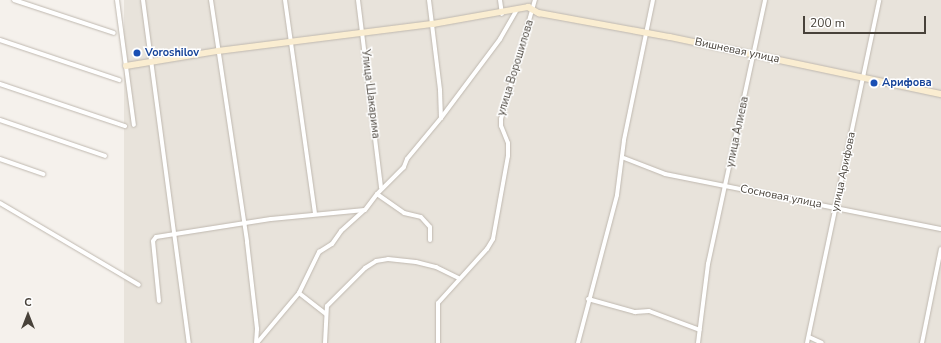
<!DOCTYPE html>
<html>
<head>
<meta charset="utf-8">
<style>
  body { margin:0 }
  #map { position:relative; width:941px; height:343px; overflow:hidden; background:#f5f1ec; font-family:"Nunito Sans",sans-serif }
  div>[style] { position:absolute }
  .residential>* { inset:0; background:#e8e3db; transform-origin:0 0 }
  .roads { filter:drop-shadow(0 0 1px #bfb8af) drop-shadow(0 0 1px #bfb8af) }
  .street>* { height:4px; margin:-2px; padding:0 2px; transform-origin:2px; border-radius:2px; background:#fff }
  .secondary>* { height:5.5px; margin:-2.75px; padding:0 2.75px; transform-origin:2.75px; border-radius:2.75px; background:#faedd1 }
  .dots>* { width:11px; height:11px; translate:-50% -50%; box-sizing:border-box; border:2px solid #fff; border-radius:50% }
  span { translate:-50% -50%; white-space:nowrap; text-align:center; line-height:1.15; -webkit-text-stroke:3px #fff; paint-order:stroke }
  .street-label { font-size:11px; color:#48423a }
  .transit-label { font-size:11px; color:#164399; font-weight:700 }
  .left { translate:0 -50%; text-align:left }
  .north { position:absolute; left:8px; top:295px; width:40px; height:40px; -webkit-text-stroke:3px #fff; paint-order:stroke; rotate:0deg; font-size:11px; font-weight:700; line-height:16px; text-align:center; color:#48423a }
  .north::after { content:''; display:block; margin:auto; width:14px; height:18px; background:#48423a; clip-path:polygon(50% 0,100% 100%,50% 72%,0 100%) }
  .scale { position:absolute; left:803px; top:16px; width:123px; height:18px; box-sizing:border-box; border:2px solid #48423a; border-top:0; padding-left:5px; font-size:12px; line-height:14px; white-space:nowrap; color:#48423a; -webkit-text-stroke:3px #fff; paint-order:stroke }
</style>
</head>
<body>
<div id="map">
  <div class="residential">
    <div style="left:124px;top:0;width:817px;height:346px"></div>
  </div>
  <div class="roads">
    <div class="street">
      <div style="left:14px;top:0;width:105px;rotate:18.3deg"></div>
      <div style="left:117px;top:0;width:126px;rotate:82.3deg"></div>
      <div style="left:143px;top:0;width:346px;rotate:82.4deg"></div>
      <div style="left:211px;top:0;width:245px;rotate:81.5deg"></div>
      <div style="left:247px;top:242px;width:88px;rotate:83.4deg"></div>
      <div style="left:257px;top:329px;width:14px;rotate:94deg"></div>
      <div style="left:285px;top:0;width:215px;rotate:82deg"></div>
      <div style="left:358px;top:0;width:189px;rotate:83deg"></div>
      <div style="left:429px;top:0;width:91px;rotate:83deg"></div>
      <div style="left:440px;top:90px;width:28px;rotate:88deg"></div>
      <div style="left:441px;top:118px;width:53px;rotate:129.7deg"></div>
      <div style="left:407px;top:159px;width:9px;rotate:111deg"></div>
      <div style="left:404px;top:167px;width:38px;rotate:135deg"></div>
      <div style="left:377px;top:194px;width:33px;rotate:35deg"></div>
      <div style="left:404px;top:213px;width:17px;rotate:13deg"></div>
      <div style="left:421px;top:217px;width:13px;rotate:48deg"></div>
      <div style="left:430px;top:227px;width:13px;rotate:90deg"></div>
      <div style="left:500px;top:0;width:14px;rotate:82deg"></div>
      <div style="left:0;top:40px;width:126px;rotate:18.6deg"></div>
      <div style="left:0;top:84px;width:132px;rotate:18.6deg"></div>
      <div style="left:441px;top:118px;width:99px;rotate:-53.2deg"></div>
      <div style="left:500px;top:39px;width:34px;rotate:-60deg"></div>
      <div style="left:0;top:120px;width:111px;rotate:18.9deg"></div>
      <div style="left:624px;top:158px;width:44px;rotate:21.3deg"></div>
      <div style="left:665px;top:174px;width:281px;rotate:11.3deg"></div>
      <div style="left:0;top:159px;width:46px;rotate:19.2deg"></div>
      <div style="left:0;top:203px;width:161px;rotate:30.5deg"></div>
      <div style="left:299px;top:293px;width:34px;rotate:38deg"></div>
      <div style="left:588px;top:299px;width:49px;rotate:15.5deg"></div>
      <div style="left:635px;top:312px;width:14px;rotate:-4deg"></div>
      <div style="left:649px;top:311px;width:54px;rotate:20.4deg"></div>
      <div style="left:159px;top:301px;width:60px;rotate:-95.7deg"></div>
      <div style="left:153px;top:241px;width:5px;rotate:-53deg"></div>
      <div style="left:156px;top:237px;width:116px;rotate:-8.9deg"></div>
      <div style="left:271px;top:219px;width:94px;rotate:-5.5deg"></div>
      <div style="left:365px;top:210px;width:20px;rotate:-53deg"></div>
      <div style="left:809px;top:337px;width:14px;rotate:25deg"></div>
      <div style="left:257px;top:343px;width:65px;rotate:-50deg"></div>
      <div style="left:299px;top:293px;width:46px;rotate:-64deg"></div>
      <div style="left:319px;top:252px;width:15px;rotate:-32deg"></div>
      <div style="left:332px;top:244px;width:16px;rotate:-55deg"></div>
      <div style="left:341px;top:231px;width:31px;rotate:-42deg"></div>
      <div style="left:325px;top:343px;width:37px;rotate:-87deg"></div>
      <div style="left:327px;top:306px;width:54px;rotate:-45deg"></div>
      <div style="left:365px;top:268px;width:13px;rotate:-32deg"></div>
      <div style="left:376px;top:261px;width:12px;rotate:-9deg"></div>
      <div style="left:388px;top:259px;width:28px;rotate:6deg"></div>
      <div style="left:416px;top:262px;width:21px;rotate:14deg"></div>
      <div style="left:436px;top:267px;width:25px;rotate:26deg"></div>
      <div style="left:438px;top:343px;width:40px;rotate:-90deg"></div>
      <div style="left:438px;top:303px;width:73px;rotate:-47.8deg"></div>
      <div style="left:487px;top:249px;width:12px;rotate:-59deg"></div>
      <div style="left:493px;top:239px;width:84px;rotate:-79.8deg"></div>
      <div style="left:508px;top:156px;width:13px;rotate:-90deg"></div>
      <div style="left:508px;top:143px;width:18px;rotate:-112deg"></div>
      <div style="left:501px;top:126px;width:7px;rotate:-90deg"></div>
      <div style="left:501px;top:119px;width:124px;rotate:-74.1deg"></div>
      <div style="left:578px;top:343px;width:153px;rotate:-75.2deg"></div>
      <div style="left:617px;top:195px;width:55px;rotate:-82.7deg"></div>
      <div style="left:624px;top:140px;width:143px;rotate:-78.3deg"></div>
      <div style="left:698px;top:343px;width:80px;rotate:-82.8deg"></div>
      <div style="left:708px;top:264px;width:270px;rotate:-77.8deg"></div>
      <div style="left:807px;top:343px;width:350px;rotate:-78.1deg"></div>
      <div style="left:922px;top:343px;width:96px;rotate:-78.6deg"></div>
    </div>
    <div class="secondary">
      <div style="left:126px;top:66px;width:93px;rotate:-9.3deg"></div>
      <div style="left:218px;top:51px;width:217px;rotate:-7.2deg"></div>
      <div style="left:433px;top:24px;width:97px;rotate:-10.1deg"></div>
      <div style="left:528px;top:7px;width:13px;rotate:29deg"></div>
      <div style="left:539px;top:13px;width:133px;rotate:10.4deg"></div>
      <div style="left:670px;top:37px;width:277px;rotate:11.9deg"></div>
    </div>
  </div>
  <div class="dots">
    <div style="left:137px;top:53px;background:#1a4fb4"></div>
    <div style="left:874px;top:83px;background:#1a4fb4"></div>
  </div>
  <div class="street-label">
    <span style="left:737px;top:51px;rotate:12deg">Вишневая улица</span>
    <span style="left:516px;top:68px;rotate:-73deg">улица Ворошилова</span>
    <span style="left:370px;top:94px;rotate:83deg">Улица Шакарима</span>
    <span style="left:738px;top:132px;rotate:-78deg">улица Алиева</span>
    <span style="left:844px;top:172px;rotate:-78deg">улица Арифова</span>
    <span style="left:781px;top:197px;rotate:11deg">Сосновая улица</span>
  </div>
  <div class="transit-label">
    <span class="left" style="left:145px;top:53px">Voroshilov</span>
    <span class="left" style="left:882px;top:83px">Арифова</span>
  </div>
  <div class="north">С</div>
  <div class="scale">200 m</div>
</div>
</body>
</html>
